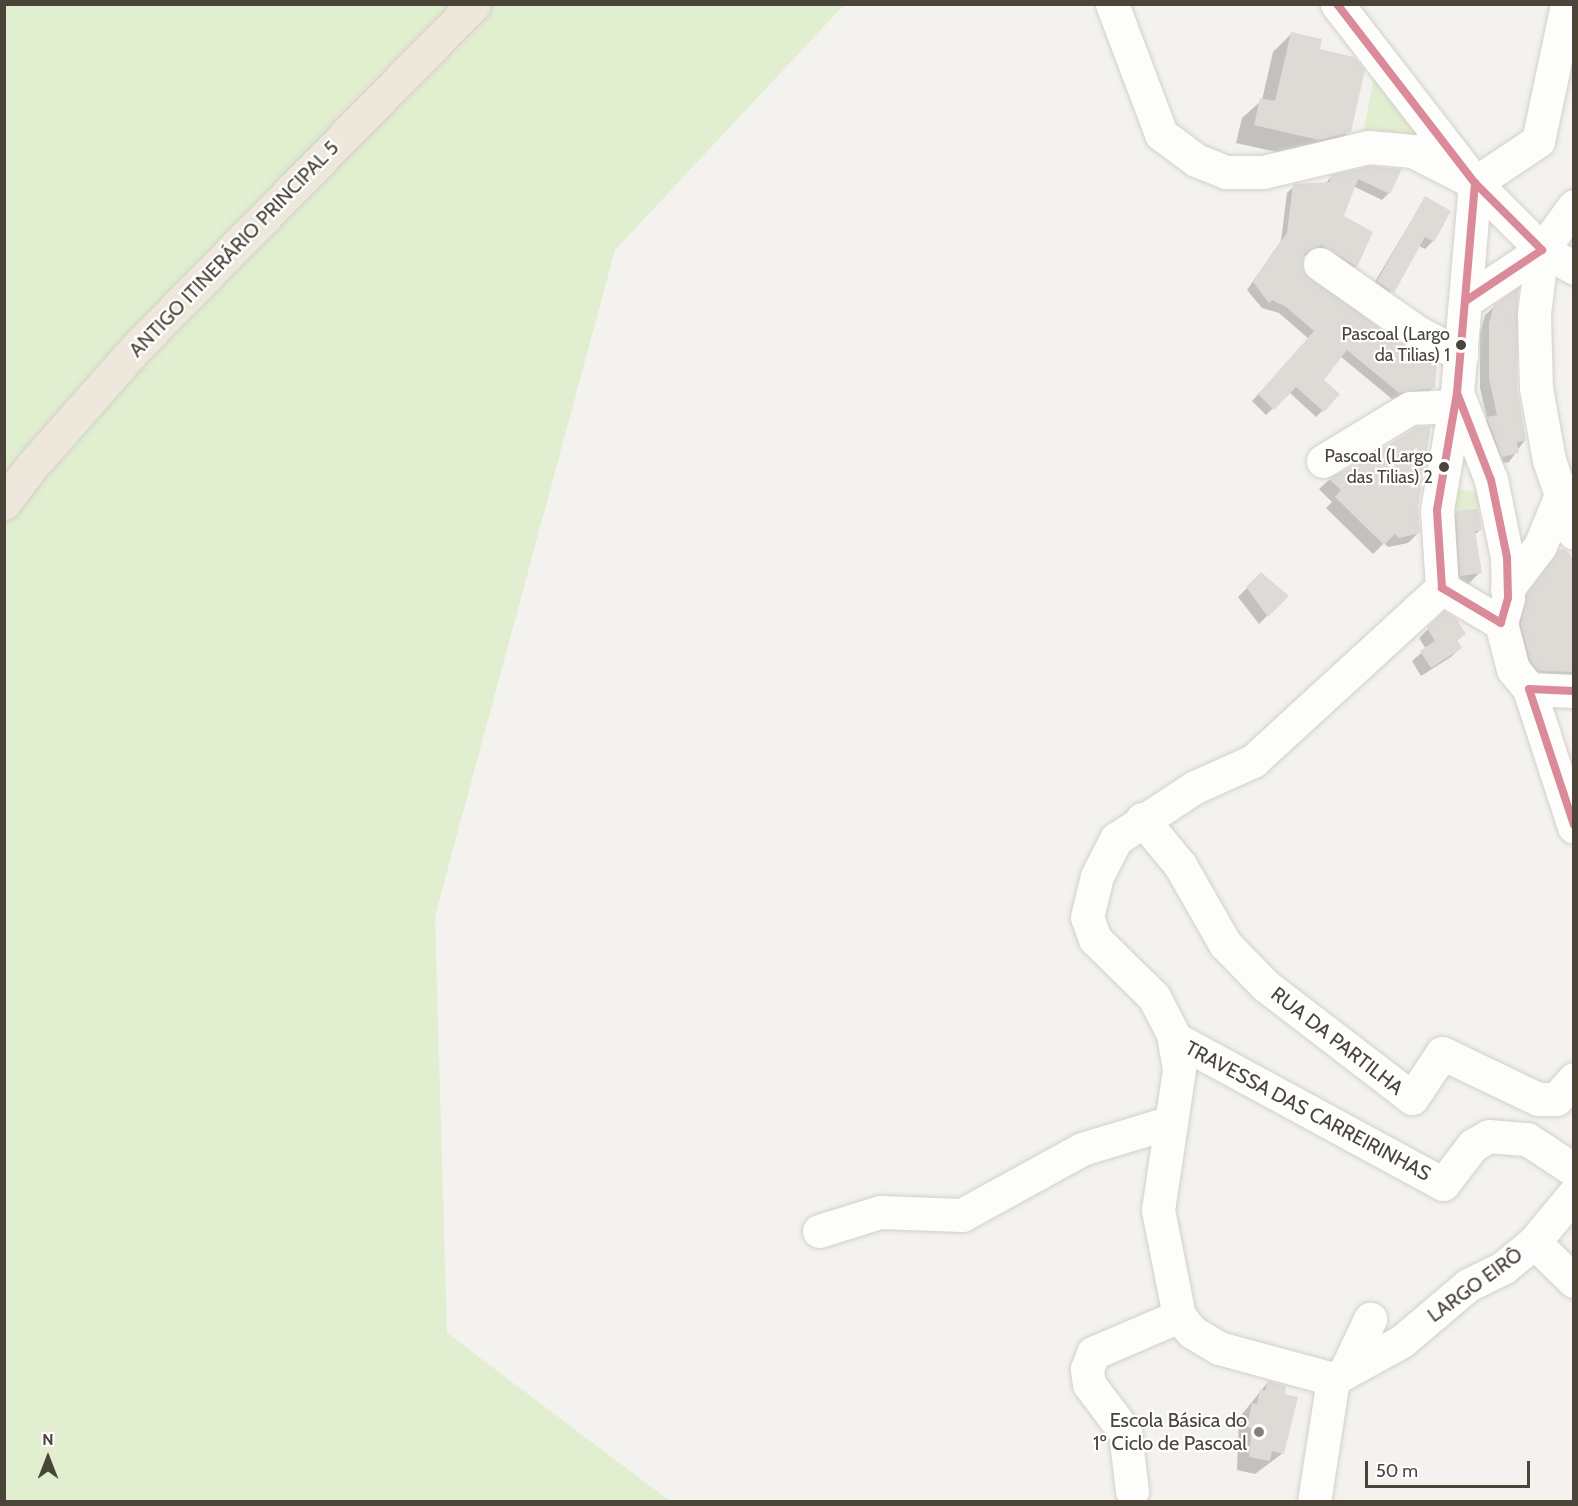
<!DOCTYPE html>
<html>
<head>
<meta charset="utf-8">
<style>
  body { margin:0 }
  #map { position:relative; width:1578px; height:1506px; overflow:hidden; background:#f4f2ee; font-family:Cabin,sans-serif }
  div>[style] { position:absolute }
  .green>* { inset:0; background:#e1eecf }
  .shadow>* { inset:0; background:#0003 }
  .building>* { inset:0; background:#dedbd6 }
  .roads { filter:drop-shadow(0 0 2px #d2d0cb) drop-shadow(0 0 2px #d2d0cb) }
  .minor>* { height:33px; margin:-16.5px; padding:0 16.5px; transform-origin:16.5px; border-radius:16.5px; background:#fdfdfc }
  .highway>* { height:33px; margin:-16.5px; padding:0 16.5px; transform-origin:16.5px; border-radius:16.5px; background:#ede8db }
  .bus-1>* { height:8px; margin:-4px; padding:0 4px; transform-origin:4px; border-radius:4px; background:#db8a9a }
  .dots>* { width:16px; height:16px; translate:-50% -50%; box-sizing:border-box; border:3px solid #fff; border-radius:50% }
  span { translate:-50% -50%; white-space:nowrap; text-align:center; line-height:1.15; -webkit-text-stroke:4.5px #fff; paint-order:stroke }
  .bus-label { font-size:18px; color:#4b4439 }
  .right { translate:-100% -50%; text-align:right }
  .street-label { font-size:20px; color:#4b4439 }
  .poi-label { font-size:20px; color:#4b4439 }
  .frame { position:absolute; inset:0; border:6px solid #4b4439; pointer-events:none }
  .north { position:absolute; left:18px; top:1428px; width:60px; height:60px; -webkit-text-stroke:4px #fff; paint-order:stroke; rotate:0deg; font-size:16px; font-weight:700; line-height:24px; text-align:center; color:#4b4439 }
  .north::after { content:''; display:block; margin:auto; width:21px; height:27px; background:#4b4439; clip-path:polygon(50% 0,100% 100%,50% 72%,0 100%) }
  .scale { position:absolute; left:1365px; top:1461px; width:165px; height:27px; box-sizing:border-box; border:3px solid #4b4439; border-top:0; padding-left:8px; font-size:18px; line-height:21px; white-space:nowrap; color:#4b4439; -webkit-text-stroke:4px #fff; paint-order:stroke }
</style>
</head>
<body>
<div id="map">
  <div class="green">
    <div style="clip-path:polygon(5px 5px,844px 5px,615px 250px,435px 916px,447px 1333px,670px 1501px,5px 1502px)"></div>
    <div style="clip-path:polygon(1374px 78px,1427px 137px,1362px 138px)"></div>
    <div style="clip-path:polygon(1456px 489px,1480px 493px,1486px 506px,1443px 513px)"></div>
  </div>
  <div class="shadow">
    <div style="clip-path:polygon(1291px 34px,1349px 131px,1331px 150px,1300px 157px,1236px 143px,1242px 118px,1262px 100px,1273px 52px)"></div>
    <div style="clip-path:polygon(1370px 167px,1389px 193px,1382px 200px,1353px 186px,1342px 216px,1356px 266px,1349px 273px,1313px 251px,1302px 257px,1300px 263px,1308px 280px,1433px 387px,1426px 394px,1392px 399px,1340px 356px,1322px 380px,1323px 410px,1316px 417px,1289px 392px,1266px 415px,1252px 401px,1309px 339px,1279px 313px,1262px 308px,1247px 290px,1281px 241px,1287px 193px,1294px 186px,1325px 184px,1331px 177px)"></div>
    <div style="clip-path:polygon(1425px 198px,1433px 241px,1425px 249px,1419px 246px,1385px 300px,1370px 290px)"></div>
    <div style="clip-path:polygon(1495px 306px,1525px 440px,1509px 462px,1493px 465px,1479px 428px,1487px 419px,1480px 388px,1480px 333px,1485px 315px)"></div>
    <div style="clip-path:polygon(1365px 462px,1417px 507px,1418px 533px,1408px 543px,1388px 547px,1384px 543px,1373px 554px,1326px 508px,1332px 502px,1319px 489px,1329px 480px)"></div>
    <div style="clip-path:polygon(1457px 513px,1481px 529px,1474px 535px,1480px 572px,1462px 591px,1438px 531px)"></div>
    <div style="clip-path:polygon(1559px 552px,1569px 553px,1574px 564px,1574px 682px,1530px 679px,1513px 635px,1519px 604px)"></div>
    <div style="clip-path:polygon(1261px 574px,1287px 596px,1259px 624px,1238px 597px)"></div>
    <div style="clip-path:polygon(1428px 629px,1464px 634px,1456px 642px,1460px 648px,1451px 657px,1421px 676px,1412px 661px,1426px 649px,1419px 638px)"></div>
    <div style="clip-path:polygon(1268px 1382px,1283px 1453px,1255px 1474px,1237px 1470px,1239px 1418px)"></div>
  </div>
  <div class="building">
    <div style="clip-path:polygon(1291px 32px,1322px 39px,1320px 49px,1354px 57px,1365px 70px,1351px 132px,1319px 140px,1254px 125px,1260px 98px,1275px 101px)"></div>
    <div style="clip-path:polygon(1370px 166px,1402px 169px,1390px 194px,1358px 179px,1344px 216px,1373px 232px,1357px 267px,1321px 245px,1304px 254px,1303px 271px,1406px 347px,1437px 364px,1435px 388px,1399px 393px,1347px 350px,1324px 380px,1340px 394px,1324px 412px,1296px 387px,1274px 410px,1258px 394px,1314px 331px,1286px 307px,1272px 300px,1269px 303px,1253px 282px,1287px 233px,1293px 184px,1330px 182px,1331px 175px)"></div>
    <div style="clip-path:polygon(1425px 196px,1451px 211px,1434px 242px,1425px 237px,1394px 293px,1377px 281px)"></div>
    <div style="clip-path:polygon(1518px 288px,1517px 388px,1526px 440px,1517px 442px,1519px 453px,1502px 457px,1487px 417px,1497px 415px,1489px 379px,1489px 323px,1494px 305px)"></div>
    <div style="clip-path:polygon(1431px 426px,1418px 507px,1420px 533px,1399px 538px,1395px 534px,1384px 545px,1335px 497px,1341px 490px,1328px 478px,1364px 461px,1416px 427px)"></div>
    <div style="clip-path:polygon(1478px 508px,1482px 530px,1475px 531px,1482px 573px,1460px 576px,1456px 511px)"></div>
    <div style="clip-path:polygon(1565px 549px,1574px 560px,1574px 672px,1538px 671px,1530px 660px,1521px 625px,1527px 594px,1558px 550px)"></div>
    <div style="clip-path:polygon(1261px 572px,1289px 596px,1268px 617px,1246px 587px)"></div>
    <div style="clip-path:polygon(1444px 611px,1456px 618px,1466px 634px,1457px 640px,1462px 648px,1431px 668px,1420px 651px,1435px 641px,1427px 628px)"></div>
    <div style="clip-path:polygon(1268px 1381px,1286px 1386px,1285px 1394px,1298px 1397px,1284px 1454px,1272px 1451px,1270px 1461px,1249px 1457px,1252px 1428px,1247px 1427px,1252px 1403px,1257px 1404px,1260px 1389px,1265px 1391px)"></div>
  </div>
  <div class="roads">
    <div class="minor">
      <div style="left:1112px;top:4px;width:139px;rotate:69.3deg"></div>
      <div style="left:1161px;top:134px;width:44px;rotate:36.6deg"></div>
      <div style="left:1196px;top:160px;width:32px;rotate:22deg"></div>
      <div style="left:1226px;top:172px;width:37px"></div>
      <div style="left:1263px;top:172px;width:109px;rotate:-13.3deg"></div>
      <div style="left:1369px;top:147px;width:44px;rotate:5.2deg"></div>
      <div style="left:1413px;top:151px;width:70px;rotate:27.3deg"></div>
      <div style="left:1337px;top:4px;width:212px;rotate:52.3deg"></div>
      <div style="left:1475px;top:183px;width:76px;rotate:-33.7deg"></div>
      <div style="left:1538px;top:141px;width:140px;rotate:-78deg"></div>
      <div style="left:1574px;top:206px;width:54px;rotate:126deg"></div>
      <div style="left:1542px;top:250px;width:64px;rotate:97.2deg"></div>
      <div style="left:1534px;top:313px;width:75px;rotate:88.5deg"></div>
      <div style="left:1536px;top:388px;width:73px;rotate:79.8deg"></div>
      <div style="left:1549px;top:460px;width:77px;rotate:71.1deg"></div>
      <div style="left:1542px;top:250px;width:37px;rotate:29deg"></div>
      <div style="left:1320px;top:264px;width:118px;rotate:35deg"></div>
      <div style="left:1417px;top:332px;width:50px;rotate:27.6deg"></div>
      <div style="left:1457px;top:393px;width:119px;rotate:99.7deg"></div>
      <div style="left:1437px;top:510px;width:78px;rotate:86.3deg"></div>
      <div style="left:1442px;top:588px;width:69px;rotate:30.7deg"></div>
      <div style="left:1501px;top:623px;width:26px;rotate:-74deg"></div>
      <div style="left:1508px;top:598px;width:41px;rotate:-91.4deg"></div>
      <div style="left:1507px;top:557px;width:79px;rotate:-101.7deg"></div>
      <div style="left:1491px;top:480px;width:93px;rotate:-111.3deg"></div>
      <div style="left:1457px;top:393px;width:211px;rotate:-85.1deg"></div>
      <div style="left:1475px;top:183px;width:95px;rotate:45deg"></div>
      <div style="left:1542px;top:250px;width:90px;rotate:146.3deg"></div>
      <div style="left:1323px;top:461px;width:102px;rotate:-31.3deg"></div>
      <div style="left:1410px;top:408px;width:45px;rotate:-2.5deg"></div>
      <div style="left:1507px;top:589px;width:54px;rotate:-52.5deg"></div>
      <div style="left:1540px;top:546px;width:55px;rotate:-67.6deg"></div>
      <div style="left:1501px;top:623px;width:48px;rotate:75.4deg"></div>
      <div style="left:1513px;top:669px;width:26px;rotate:51deg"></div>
      <div style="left:1574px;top:691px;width:45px;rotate:-177.5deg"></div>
      <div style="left:1529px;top:689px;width:145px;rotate:71.9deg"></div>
      <div style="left:1142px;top:819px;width:60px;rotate:50.4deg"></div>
      <div style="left:1180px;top:865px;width:91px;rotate:60.3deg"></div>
      <div style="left:1225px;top:944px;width:59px;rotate:45.7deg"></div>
      <div style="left:1266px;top:986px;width:184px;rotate:37.5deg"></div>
      <div style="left:1412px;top:1098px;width:54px;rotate:-56.3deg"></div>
      <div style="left:1442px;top:1053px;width:106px;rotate:25.6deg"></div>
      <div style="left:1538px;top:1099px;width:18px"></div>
      <div style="left:1556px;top:1099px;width:27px;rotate:-48deg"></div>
      <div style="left:1174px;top:1038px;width:306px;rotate:28.5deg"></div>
      <div style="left:1443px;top:1184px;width:49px;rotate:-52.4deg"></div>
      <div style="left:1473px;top:1145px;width:18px;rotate:-29deg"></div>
      <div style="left:1489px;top:1136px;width:38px;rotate:5deg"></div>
      <div style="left:1527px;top:1139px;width:56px;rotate:33.4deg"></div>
      <div style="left:819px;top:1231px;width:64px;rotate:-17.3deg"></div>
      <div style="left:880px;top:1212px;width:82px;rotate:2.1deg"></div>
      <div style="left:962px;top:1215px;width:137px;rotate:-28.8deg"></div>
      <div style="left:1082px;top:1149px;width:93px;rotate:-16.9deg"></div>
      <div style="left:1534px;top:1242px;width:56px;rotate:44.3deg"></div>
      <div style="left:1345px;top:1372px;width:59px;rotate:-64.7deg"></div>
      <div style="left:1333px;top:1379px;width:118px;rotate:-164.8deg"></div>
      <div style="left:1219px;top:1348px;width:31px;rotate:-149deg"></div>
      <div style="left:1192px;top:1332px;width:21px;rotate:-129deg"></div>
      <div style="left:1179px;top:1316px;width:108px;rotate:-101.2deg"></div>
      <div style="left:1158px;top:1210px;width:143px;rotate:-81.5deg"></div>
      <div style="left:1179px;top:1069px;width:36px;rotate:-100deg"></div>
      <div style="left:1173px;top:1034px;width:42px;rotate:-117.2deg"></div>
      <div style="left:1154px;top:997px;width:83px;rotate:-135.5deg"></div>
      <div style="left:1095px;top:939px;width:23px;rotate:-110deg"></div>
      <div style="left:1087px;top:917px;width:42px;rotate:-76.3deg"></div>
      <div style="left:1097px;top:876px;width:42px;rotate:-62.8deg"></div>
      <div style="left:1116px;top:839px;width:95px;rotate:-33.4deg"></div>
      <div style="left:1195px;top:787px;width:64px;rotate:-24.1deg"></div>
      <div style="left:1253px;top:761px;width:256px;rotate:-42.5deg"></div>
      <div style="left:1333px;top:1379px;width:79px;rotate:-28.8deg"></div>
      <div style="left:1402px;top:1341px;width:87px;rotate:-40.3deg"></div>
      <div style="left:1468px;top:1285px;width:39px;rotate:-26deg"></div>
      <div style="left:1503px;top:1268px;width:40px;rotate:-40deg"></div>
      <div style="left:1534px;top:1242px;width:62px;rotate:-50.2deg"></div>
      <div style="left:1132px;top:1491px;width:59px;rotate:-96.8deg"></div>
      <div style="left:1125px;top:1432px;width:60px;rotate:-126.9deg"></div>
      <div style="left:1089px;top:1384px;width:15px;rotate:-98deg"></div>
      <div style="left:1087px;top:1369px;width:17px;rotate:-69deg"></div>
      <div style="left:1093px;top:1353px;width:94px;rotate:-23.3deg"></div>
      <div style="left:1314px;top:1502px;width:124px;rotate:-81.2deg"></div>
    </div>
    <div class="highway">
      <div style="left:4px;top:503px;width:45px;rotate:-53.1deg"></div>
      <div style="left:31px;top:467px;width:159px;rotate:-48.6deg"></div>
      <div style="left:136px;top:348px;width:482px;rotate:-45.5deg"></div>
    </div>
  </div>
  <div class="bus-1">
    <div style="left:1337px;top:4px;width:226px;rotate:52.4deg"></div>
    <div style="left:1457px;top:393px;width:93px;rotate:68.7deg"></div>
    <div style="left:1491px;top:480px;width:79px;rotate:78.3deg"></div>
    <div style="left:1507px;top:557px;width:41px;rotate:88.6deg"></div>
    <div style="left:1508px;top:598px;width:26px;rotate:106deg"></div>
    <div style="left:1501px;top:623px;width:69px;rotate:-149.3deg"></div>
    <div style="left:1442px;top:588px;width:78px;rotate:-93.7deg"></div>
    <div style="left:1437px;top:510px;width:119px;rotate:-80.3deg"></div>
    <div style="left:1457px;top:393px;width:211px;rotate:-85.1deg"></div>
    <div style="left:1475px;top:183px;width:95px;rotate:45deg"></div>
    <div style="left:1542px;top:250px;width:90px;rotate:146.3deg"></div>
    <div style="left:1574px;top:691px;width:45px;rotate:-177.5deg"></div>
    <div style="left:1529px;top:689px;width:143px;rotate:71.7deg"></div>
  </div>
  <div class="dots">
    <div style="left:1461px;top:345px;background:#4b4439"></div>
    <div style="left:1444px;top:467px;background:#4b4439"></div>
    <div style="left:1259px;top:1432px;background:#868178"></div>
  </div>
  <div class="bus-label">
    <span class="right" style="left:1450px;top:345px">Pascoal (Largo<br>da Tilias) 1</span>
    <span class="right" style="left:1433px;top:467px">Pascoal (Largo<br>das Tilias) 2</span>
  </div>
  <div class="street-label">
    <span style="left:234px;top:249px;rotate:-46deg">ANTIGO ITINERÁRIO PRINCIPAL 5</span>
    <span style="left:1337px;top:1041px;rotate:38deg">RUA DA PARTILHA</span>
    <span style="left:1308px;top:1111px;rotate:28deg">TRAVESSA DAS CARREIRINHAS</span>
    <span style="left:1475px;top:1285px;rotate:-36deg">LARGO EIRÔ</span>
  </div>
  <div class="poi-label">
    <span class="right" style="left:1247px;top:1432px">Escola Básica do<br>1º Ciclo de Pascoal</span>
  </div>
  <div class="frame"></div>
  <div class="north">N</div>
  <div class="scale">50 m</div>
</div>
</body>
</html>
